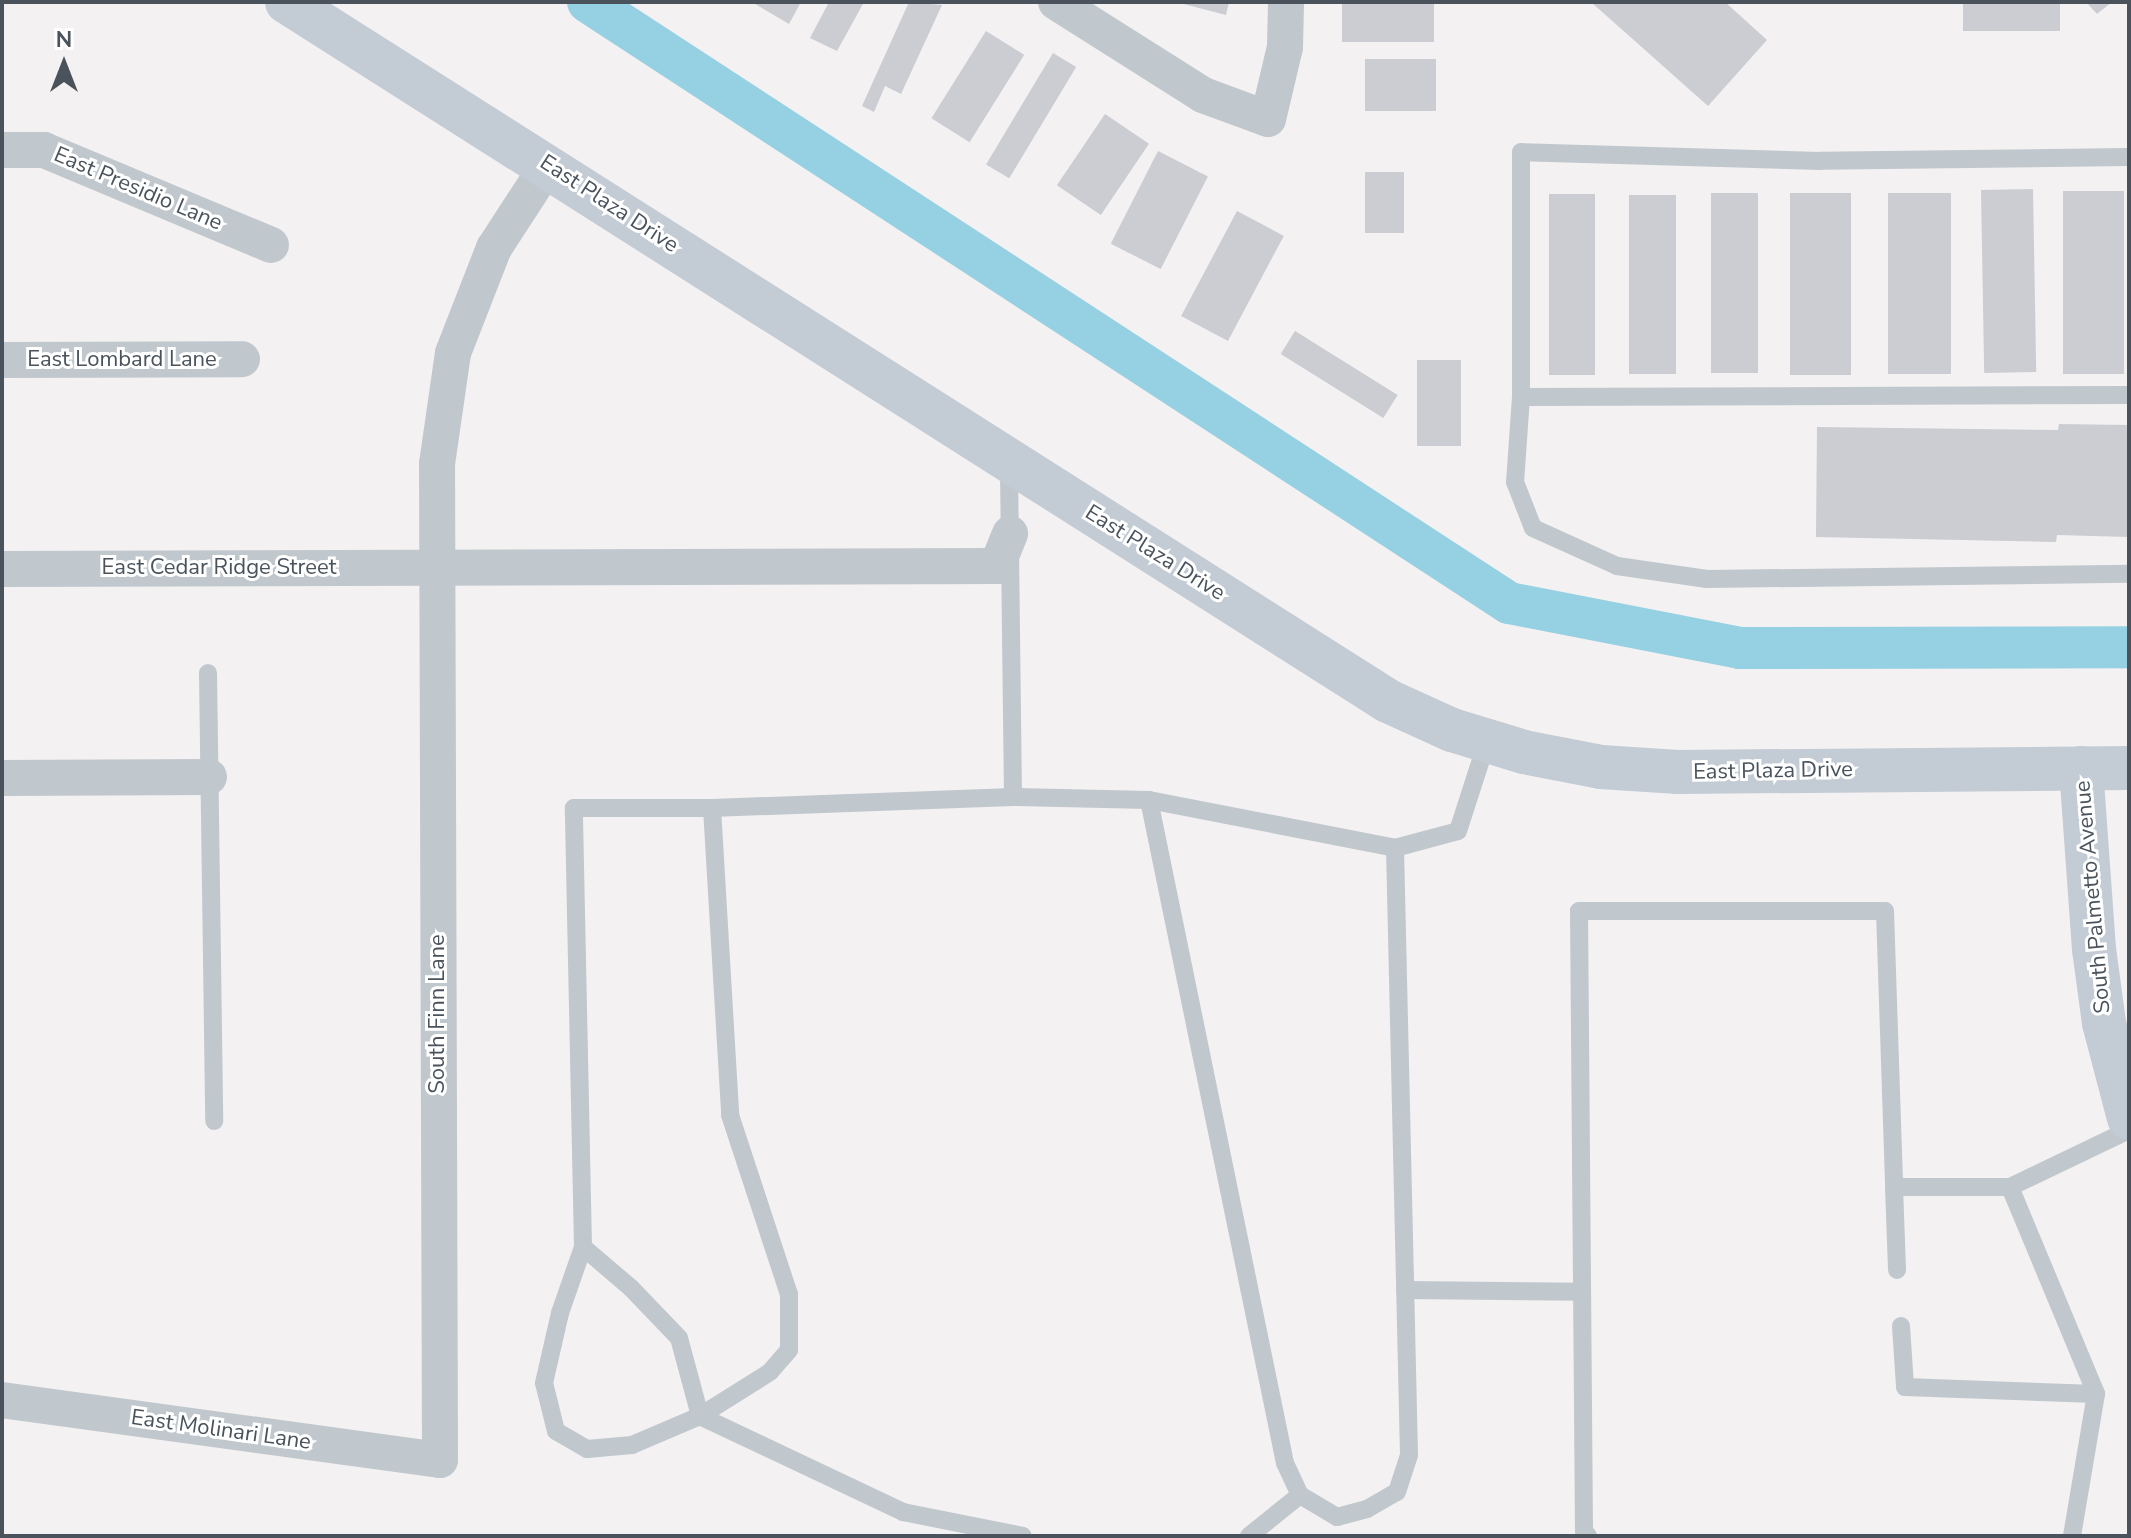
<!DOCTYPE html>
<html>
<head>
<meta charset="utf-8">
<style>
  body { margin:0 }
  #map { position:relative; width:2131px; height:1538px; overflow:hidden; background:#f3f1f1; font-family:"Nunito Sans",sans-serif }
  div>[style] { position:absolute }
  .canal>* { height:42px; margin:-21px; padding:0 21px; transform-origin:21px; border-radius:21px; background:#96d0e3 }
  .building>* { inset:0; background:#cbcdd2; transform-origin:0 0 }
  .lane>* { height:18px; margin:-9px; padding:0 9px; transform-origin:9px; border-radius:9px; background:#c0c7cd }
  .street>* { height:36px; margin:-18px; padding:0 18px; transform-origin:18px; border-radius:18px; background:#c0c7cd }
  .secondary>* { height:44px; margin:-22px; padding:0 22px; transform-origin:22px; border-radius:22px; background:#c3cbd5 }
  span { translate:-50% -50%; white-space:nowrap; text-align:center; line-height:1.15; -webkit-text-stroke:6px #fff; paint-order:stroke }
  .street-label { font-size:22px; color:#4a535c }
  .frame { position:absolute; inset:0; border:4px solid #4a535c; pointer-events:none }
  .north { position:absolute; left:24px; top:24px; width:80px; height:80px; -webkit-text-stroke:6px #fff; paint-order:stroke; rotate:0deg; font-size:22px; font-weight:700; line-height:32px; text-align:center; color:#4a535c }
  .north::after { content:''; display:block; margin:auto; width:28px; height:36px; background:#4a535c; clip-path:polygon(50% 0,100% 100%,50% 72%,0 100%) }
</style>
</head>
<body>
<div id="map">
  <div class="canal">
    <div style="left:588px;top:2px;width:1100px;rotate:33.13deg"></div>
    <div style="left:1509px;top:603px;width:235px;rotate:11deg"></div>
    <div style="left:1740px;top:648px;width:389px;rotate:-0.1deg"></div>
  </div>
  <div class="building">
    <div style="clip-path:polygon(752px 2px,801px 2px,789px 24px)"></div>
    <div style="clip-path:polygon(829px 2px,864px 2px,837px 51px,810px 38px)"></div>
    <div style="clip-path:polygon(909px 2px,942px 5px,901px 94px,885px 86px,874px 112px,862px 106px)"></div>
    <div style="clip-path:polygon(1176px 2px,1229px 2px,1226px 15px)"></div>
    <div style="left:1342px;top:2px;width:92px;height:40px"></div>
    <div style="clip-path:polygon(1591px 2px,1725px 2px,1767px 40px,1708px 106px)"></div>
    <div style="left:1963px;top:2px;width:97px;height:29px"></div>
    <div style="clip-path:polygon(2086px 2px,2112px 2px,2097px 14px)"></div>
    <div style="left:986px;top:31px;width:45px;height:103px;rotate:32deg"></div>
    <div style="left:1053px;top:53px;width:27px;height:130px;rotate:31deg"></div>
    <div style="left:1365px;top:59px;width:71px;height:52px"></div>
    <div style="left:1105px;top:114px;width:53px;height:86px;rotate:34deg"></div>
    <div style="left:1158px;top:151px;width:56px;height:104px;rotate:27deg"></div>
    <div style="left:1365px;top:172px;width:39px;height:61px"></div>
    <div style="left:2033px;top:189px;width:183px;height:52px;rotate:89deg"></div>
    <div style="left:2063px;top:191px;width:61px;height:183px"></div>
    <div style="left:1711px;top:193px;width:47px;height:180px"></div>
    <div style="left:1790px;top:193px;width:61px;height:182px"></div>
    <div style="left:1951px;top:193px;width:181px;height:63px;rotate:90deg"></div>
    <div style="left:1549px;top:194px;width:46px;height:181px"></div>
    <div style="left:1629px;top:195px;width:47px;height:179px"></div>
    <div style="left:1237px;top:211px;width:53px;height:119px;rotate:28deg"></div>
    <div style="left:1295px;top:331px;width:121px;height:27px;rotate:32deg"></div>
    <div style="left:1417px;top:360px;width:44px;height:86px"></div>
    <div style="clip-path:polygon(2059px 424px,2129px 425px,2129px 537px,2057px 535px,2056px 542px,1816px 537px,1817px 427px,2058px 430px)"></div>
  </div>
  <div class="lane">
    <div style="left:2129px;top:157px;width:309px;rotate:179.3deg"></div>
    <div style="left:1820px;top:161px;width:299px;rotate:-178.3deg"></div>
    <div style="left:1521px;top:152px;width:245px;rotate:90deg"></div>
    <div style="left:1521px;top:397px;width:608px;rotate:-0.19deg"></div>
    <div style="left:1521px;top:397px;width:85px;rotate:94deg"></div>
    <div style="left:1515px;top:482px;width:49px;rotate:68.6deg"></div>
    <div style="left:1533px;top:528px;width:92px;rotate:24.3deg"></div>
    <div style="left:1617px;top:566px;width:91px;rotate:8.2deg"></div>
    <div style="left:1707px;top:579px;width:422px;rotate:-0.7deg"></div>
    <div style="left:208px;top:673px;width:448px;rotate:89.2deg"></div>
    <div style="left:1013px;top:797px;width:136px;rotate:1.3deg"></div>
    <div style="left:1149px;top:800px;width:251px;rotate:11deg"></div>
    <div style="left:1395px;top:848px;width:65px;rotate:-15.1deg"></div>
    <div style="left:1458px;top:831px;width:95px;rotate:-72.1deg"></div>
    <div style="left:1149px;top:800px;width:677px;rotate:78.41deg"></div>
    <div style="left:1285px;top:1463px;width:35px;rotate:65deg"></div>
    <div style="left:1300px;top:1495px;width:43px;rotate:30.7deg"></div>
    <div style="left:1337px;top:1517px;width:31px;rotate:-15deg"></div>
    <div style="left:1367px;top:1509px;width:34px;rotate:-30deg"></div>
    <div style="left:1397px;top:1492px;width:39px;rotate:-72deg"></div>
    <div style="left:1409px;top:1455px;width:607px;rotate:-91.32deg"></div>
    <div style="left:712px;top:808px;width:308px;rotate:86.6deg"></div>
    <div style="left:730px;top:1115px;width:188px;rotate:71.8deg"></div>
    <div style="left:789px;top:1294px;width:56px;rotate:90deg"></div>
    <div style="left:789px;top:1350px;width:29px;rotate:131deg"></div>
    <div style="left:770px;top:1372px;width:83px;rotate:147.8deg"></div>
    <div style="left:700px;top:1416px;width:74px;rotate:156.9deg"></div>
    <div style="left:632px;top:1445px;width:45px;rotate:174.9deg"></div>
    <div style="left:587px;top:1449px;width:36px;rotate:-150deg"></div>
    <div style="left:556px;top:1431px;width:49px;rotate:-104deg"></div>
    <div style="left:544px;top:1383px;width:72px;rotate:-77.1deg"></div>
    <div style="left:560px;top:1313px;width:70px;rotate:-70.8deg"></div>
    <div style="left:583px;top:1247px;width:439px;rotate:-91.2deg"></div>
    <div style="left:574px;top:808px;width:138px"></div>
    <div style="left:712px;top:808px;width:301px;rotate:-2.1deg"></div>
    <div style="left:1013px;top:797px;width:333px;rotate:-90.7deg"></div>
    <div style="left:1894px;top:1187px;width:83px;rotate:87.9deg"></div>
    <div style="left:2010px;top:1187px;width:224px;rotate:67.4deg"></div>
    <div style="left:2096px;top:1394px;width:144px;rotate:99.6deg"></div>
    <div style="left:583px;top:1247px;width:63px;rotate:40.5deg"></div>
    <div style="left:631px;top:1288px;width:69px;rotate:46.2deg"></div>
    <div style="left:679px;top:1338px;width:81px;rotate:74.9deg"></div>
    <div style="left:700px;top:1416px;width:225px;rotate:25.3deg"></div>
    <div style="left:903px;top:1512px;width:122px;rotate:11.3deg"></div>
    <div style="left:1405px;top:1290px;width:177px;rotate:0.6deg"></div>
    <div style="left:1901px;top:1326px;width:61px;rotate:86.2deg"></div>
    <div style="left:1905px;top:1387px;width:191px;rotate:2.1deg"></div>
    <div style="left:1249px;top:1536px;width:65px;rotate:-38.8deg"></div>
    <div style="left:1588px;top:1536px;width:6px;rotate:-129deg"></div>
    <div style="left:1584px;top:1531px;width:620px;rotate:-90.46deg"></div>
    <div style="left:1579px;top:911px;width:306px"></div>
    <div style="left:1885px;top:911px;width:276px;rotate:88.1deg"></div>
    <div style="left:1894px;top:1187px;width:116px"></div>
    <div style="left:2010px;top:1187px;width:132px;rotate:-25.6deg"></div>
  </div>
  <div class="street">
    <div style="left:1056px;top:2px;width:174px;rotate:32.3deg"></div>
    <div style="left:1203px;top:95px;width:69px;rotate:20.3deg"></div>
    <div style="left:1268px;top:119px;width:74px;rotate:-76.7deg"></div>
    <div style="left:1285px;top:47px;width:45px;rotate:-88.7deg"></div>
    <div style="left:2px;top:150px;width:42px"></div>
    <div style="left:44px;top:150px;width:246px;rotate:22.7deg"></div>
    <div style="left:2px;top:360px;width:240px;rotate:-0.2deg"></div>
    <div style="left:2px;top:569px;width:995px;rotate:-0.17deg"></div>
    <div style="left:997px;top:566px;width:35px;rotate:-68deg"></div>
    <div style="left:2px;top:778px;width:207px;rotate:-0.3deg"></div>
    <div style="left:2px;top:1400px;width:442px;rotate:7.8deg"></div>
    <div style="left:440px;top:1460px;width:996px;rotate:-90.17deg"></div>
    <div style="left:437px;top:464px;width:112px;rotate:-81.8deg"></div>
    <div style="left:453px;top:353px;width:113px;rotate:-68.7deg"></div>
    <div style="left:494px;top:248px;width:99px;rotate:-57deg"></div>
  </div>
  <div class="secondary">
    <div style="left:287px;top:2px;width:1304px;rotate:32.41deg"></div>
    <div style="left:1388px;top:701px;width:70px;rotate:24.4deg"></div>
    <div style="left:1452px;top:730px;width:75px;rotate:17deg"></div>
    <div style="left:1524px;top:752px;width:78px;rotate:11deg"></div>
    <div style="left:1601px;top:767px;width:77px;rotate:3.7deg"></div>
    <div style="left:1678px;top:772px;width:451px;rotate:-0.5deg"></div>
    <div style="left:2081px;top:768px;width:181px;rotate:85.9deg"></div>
    <div style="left:2094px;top:949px;width:75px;rotate:82.3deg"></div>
    <div style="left:2104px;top:1023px;width:98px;rotate:75.3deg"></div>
  </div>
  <div class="street-label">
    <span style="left:138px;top:189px;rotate:23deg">East Presidio Lane</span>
    <span style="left:609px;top:204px;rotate:33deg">East Plaza Drive</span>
    <span style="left:122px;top:360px">East Lombard Lane</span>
    <span style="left:1155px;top:553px;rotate:32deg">East Plaza Drive</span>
    <span style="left:219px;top:568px">East Cedar Ridge Street</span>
    <span style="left:1773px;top:771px;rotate:-1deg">East Plaza Drive</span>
    <span style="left:2093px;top:897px;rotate:-95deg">South Palmetto Avenue</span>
    <span style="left:438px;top:1014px;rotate:-90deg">South Finn Lane</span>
    <span style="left:221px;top:1430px;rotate:8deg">East Molinari Lane</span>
  </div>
  <div class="frame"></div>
  <div class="north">N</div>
</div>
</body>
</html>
